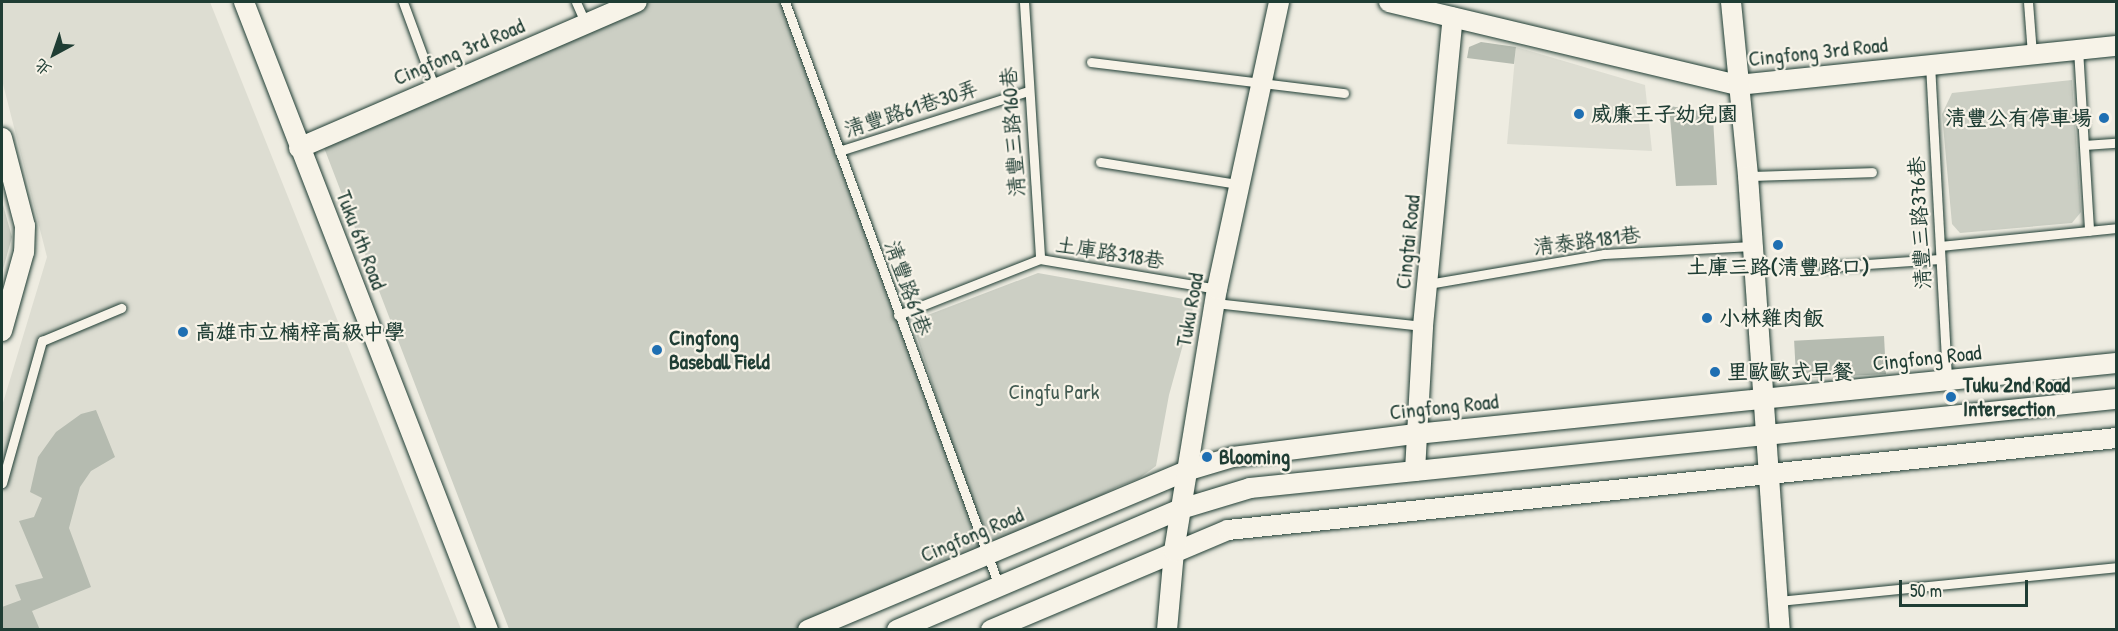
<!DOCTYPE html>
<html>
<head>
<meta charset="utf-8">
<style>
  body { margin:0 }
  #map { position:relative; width:2118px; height:631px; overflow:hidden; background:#eeece1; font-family:"Patrick Hand","LXGW WenKai TC",sans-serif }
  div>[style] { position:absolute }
  .built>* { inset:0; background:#ddddd2 }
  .green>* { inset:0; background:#cccfc4 }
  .building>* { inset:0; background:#b5bbb0; transform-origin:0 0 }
  .roads { filter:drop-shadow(0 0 2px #1f3d34) drop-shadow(0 0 2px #1f3d34) }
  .service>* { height:9px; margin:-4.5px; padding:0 4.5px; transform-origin:4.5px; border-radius:4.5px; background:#f7f3e8 }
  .minor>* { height:20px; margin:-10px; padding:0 10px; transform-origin:10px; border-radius:10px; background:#f7f3e8 }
  .dots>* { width:16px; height:16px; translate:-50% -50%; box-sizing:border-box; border:3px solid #f7f3e8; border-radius:50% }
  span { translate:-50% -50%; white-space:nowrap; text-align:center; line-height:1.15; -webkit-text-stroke:4.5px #f7f3e8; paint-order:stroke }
  .street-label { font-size:21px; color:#1f3d34 }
  .poi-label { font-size:21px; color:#1f3d34; font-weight:700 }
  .left { translate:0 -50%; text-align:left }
  .right { translate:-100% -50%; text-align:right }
  .park-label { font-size:21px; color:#425a51 }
  .frame { position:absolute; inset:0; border:3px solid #1f3d34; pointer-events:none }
  .north { position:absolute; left:24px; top:24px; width:60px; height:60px; -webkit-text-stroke:4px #f7f3e8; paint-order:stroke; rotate:220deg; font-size:16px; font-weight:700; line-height:24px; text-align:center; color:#1f3d34 }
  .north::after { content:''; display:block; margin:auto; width:21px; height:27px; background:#1f3d34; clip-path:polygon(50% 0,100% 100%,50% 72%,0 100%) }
  .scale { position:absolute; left:1899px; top:580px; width:129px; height:27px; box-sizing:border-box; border:3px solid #1f3d34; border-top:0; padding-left:8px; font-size:18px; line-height:21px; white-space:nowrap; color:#1f3d34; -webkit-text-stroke:4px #f7f3e8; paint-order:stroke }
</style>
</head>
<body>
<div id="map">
  <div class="built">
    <div style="clip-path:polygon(2px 2px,210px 2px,461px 629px,2px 629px,2px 406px,47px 257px,2px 80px)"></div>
    <div style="clip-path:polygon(1516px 47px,1645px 85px,1652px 151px,1507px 144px)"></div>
  </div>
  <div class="green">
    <div style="clip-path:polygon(642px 2px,785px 2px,980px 533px,912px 321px,1038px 273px,1195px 301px,1169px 395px,1156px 466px,1138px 479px,1117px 487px,987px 556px,797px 629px,509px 629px,323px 145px)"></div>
    <div style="clip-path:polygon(2072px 80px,2081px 212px,2072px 223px,1960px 233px,1952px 224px,1942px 114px,1952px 93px)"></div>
    <div style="clip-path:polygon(2px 201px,12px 237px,2px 273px)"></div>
  </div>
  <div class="building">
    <div style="clip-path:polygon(1481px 42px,1516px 47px,1514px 64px,1467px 58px,1469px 47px)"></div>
    <div style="clip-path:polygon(1669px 106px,1696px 110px,1713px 118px,1717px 185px,1676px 186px)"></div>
    <div style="left:1884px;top:336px;width:38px;height:90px;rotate:87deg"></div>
    <div style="clip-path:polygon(96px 410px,115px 457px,91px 471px,80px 487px,69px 528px,91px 587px,32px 611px,40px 630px,2px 630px,2px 607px,21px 600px,15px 585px,43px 578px,19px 521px,34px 517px,42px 498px,30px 492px,38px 457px,56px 432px,81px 414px)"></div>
  </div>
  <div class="roads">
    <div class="service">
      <div style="left:403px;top:2px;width:93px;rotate:69.8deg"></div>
      <div style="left:576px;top:2px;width:24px;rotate:66deg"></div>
      <div style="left:785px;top:2px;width:622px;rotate:69.88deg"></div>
      <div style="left:1024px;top:2px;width:257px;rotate:86.4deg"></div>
      <div style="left:2028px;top:2px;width:52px;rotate:85.6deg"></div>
      <div style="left:2078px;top:49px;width:182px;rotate:86.5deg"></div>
      <div style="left:1091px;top:62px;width:255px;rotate:7deg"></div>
      <div style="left:1930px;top:64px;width:317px;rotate:86.9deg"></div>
      <div style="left:2084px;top:145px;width:32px;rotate:-4deg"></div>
      <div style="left:839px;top:151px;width:198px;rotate:-17.6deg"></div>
      <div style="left:1100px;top:162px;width:140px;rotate:9.1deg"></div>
      <div style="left:1748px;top:176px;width:124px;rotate:-1.8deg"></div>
      <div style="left:1940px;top:246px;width:177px;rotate:-5.8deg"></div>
      <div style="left:1824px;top:267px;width:116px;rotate:-3.9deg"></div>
      <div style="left:1428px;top:284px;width:179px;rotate:-9.7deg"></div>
      <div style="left:1604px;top:254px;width:148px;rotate:-3.1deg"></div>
      <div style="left:1215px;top:303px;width:209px;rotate:6.3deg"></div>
      <div style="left:898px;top:315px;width:153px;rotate:-21.5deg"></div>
      <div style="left:1040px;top:259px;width:180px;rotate:9.6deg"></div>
      <div style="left:2px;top:483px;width:148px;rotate:-74.3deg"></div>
      <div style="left:42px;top:341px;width:86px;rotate:-22.7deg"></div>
      <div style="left:1778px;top:601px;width:340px;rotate:-5.7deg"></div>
    </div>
    <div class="minor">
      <div style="left:244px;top:2px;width:674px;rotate:68.77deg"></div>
      <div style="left:1389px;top:2px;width:359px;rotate:13.4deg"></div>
      <div style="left:1738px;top:85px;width:380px;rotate:-5.9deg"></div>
      <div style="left:1731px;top:2px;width:175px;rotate:84.4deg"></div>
      <div style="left:1748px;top:176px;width:455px;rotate:86deg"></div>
      <div style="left:2px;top:138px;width:91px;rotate:75.4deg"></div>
      <div style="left:25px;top:226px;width:26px;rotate:92deg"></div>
      <div style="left:24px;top:252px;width:82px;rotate:105.6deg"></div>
      <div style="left:299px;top:148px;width:368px;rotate:-23.4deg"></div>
      <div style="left:1415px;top:471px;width:145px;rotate:-86.8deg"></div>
      <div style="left:1423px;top:326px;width:310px;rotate:-84.5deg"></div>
      <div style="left:808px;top:630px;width:410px;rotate:-22.8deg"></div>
      <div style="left:1186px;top:471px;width:49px;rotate:-16.6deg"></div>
      <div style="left:1233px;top:457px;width:184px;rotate:-7.2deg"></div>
      <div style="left:1416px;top:434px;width:704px;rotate:-5.79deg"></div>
      <div style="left:897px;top:630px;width:309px;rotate:-23.1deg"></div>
      <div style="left:1181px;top:509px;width:72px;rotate:-16.9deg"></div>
      <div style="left:1250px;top:488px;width:871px;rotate:-5.87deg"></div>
      <div style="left:991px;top:630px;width:257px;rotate:-22.9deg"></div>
      <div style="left:1228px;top:530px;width:893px;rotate:-5.91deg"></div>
      <div style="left:1167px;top:630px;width:79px;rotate:-84.9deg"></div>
      <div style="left:1174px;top:551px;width:266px;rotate:-80.7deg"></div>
      <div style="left:1217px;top:289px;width:294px;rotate:-77.8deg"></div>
    </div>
  </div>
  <div class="dots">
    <div style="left:1579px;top:114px;background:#1f6fb2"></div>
    <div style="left:2104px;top:118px;background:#1f6fb2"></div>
    <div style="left:1778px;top:245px;background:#1f6fb2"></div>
    <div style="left:1707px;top:318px;background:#1f6fb2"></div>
    <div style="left:183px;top:332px;background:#1f6fb2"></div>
    <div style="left:657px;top:350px;background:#1f6fb2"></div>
    <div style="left:1715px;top:372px;background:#1f6fb2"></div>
    <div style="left:1951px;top:397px;background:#1f6fb2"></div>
    <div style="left:1207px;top:457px;background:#1f6fb2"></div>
  </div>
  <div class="street-label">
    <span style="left:459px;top:52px;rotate:-23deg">Cingfong 3rd Road</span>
    <span style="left:1818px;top:52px;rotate:-6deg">Cingfong 3rd Road</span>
    <span style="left:911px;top:109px;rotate:-18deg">清豐路61巷30弄</span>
    <span style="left:1013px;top:132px;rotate:-94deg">清豐三路160巷</span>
    <span style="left:1920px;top:223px;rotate:-93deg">清豐三路376巷</span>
    <span style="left:361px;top:240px;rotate:69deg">Tuku 6th Road</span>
    <span style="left:1587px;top:241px;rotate:-7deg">清泰路181巷</span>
    <span style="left:1408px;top:242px;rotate:-84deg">Cingtai Road</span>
    <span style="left:1110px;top:253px;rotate:9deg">土庫路318巷</span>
    <span style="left:908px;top:288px;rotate:70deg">清豐路61巷</span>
    <span style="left:1190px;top:310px;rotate:-80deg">Tuku Road</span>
    <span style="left:1927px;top:358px;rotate:-6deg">Cingfong Road</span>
    <span style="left:1444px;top:407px;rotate:-6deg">Cingfong Road</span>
    <span style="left:972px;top:535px;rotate:-23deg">Cingfong Road</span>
  </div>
  <div class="poi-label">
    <span class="left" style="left:1591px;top:114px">威廉王子幼兒園</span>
    <span class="right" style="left:2092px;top:118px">清豐公有停車場</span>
    <span style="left:1778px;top:267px">土庫三路(清豐路口)</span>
    <span class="left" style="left:1719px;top:318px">小林雞肉飯</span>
    <span class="left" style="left:195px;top:332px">高雄市立楠梓高級中學</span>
    <span class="left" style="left:669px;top:350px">Cingfong<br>Baseball Field</span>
    <span class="left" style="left:1727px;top:372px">里歐歐式早餐</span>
    <span class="left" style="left:1963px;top:397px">Tuku 2nd Road<br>Intersection</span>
    <span class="left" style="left:1219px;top:457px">Blooming</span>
  </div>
  <div class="park-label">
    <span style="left:1054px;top:392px">Cingfu Park</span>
  </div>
  <div class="frame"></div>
  <div class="north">北</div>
  <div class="scale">50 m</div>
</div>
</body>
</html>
